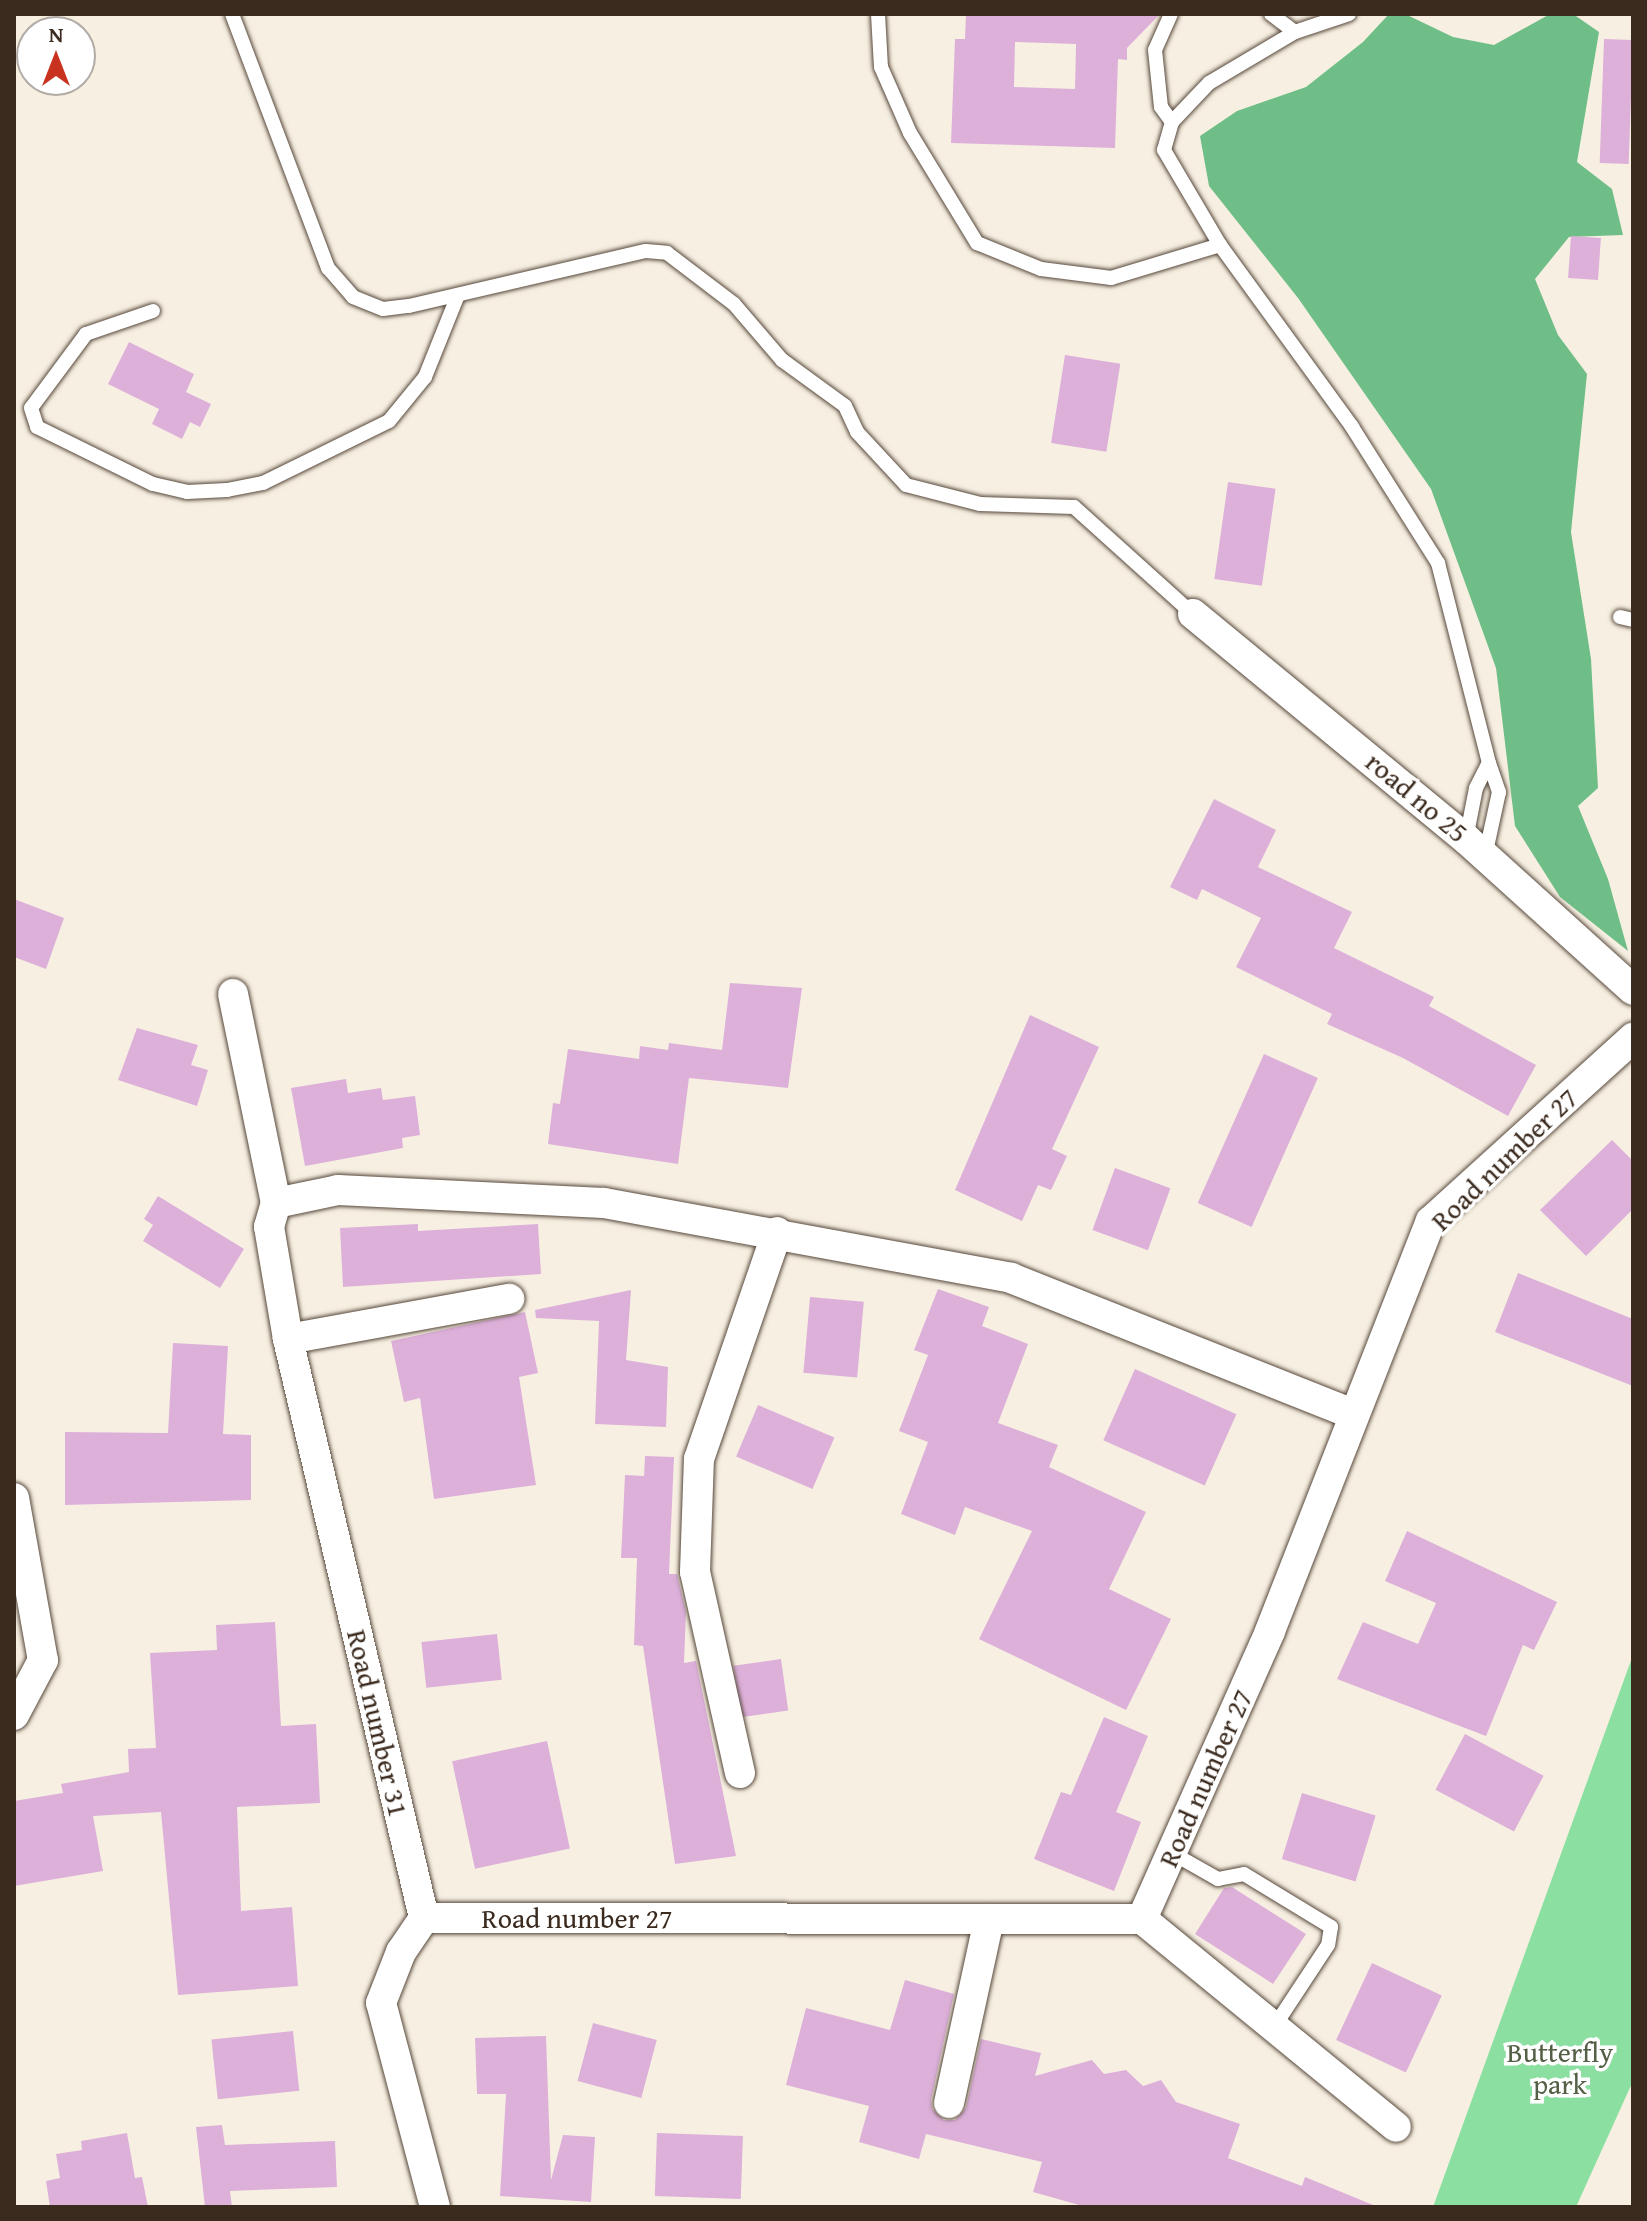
<!DOCTYPE html>
<html>
<head>
<meta charset="utf-8">
<style>
  body { margin:0 }
  #map { position:relative; width:1647px; height:2221px; overflow:hidden; background:#f7f0e2; font-family:"Gentium Book Plus",serif }
  div>[style] { position:absolute }
  .green>* { inset:0; background:#8bdfa1 }
  .forest>* { inset:0; background:#70be87 }
  .building>* { inset:0; background:#ddb0da; transform-origin:0 0 }
  .roads { filter:drop-shadow(0 0 2px #57483b) drop-shadow(0 0 2px #57483b) }
  .service>* { height:14px; margin:-7px; padding:0 7px; transform-origin:7px; border-radius:7px; background:#fff }
  .minor>* { height:30px; margin:-15px; padding:0 15px; transform-origin:15px; border-radius:15px; background:#fff }
  span { translate:-50% -50%; white-space:nowrap; text-align:center; line-height:1.15; -webkit-text-stroke:7px #fff; paint-order:stroke }
  .street-label { font-size:28px; color:#3b2a1e }
  .park-label { font-size:28px; color:#536045 }
  .frame { position:absolute; inset:0; border:16px solid #3b2a1e; pointer-events:none }
  .north { position:absolute; left:16px; top:16px; width:80px; height:80px; box-sizing:border-box; background:#fff; border:2px solid #b1aaa5; border-radius:50%; rotate:0deg; font-size:22px; font-weight:700; line-height:32px; text-align:center; color:#3b2a1e }
  .north::after { content:''; display:block; margin:auto; width:28px; height:36px; background:#c8321e; clip-path:polygon(50% 0,100% 100%,50% 72%,0 100%) }
</style>
</head>
<body>
<div id="map">
  <div class="green">
    <div style="clip-path:polygon(1633px 1655px,1633px 2081px,1576px 2207px,1433px 2207px)"></div>
  </div>
  <div class="forest">
    <div style="clip-path:polygon(1389px 14px,1405px 14px,1453px 37px,1494px 45px,1550px 14px,1573px 14px,1599px 32px,1577px 162px,1612px 189px,1623px 235px,1569px 237px,1535px 279px,1558px 335px,1587px 374px,1571px 532px,1591px 659px,1598px 788px,1578px 806px,1608px 879px,1628px 951px,1560px 897px,1515px 826px,1496px 668px,1431px 489px,1298px 298px,1209px 186px,1200px 136px,1237px 111px,1306px 87px,1363px 42px)"></div>
  </div>
  <div class="building">
    <div style="clip-path:polygon(evenodd,966px 14px,1160px 14px,1127px 48px,1127px 60px,1118px 59px,1115px 148px,951px 143px,955px 39px,965px 39px,966px 14px,1015px 42px,1076px 44px,1075px 89px,1014px 87px,1015px 42px)"></div>
    <div style="left:1604px;top:39px;width:29px;height:124px;rotate:2deg"></div>
    <div style="left:1571px;top:236px;width:30px;height:42px;rotate:4deg"></div>
    <div style="clip-path:polygon(129px 342px,194px 374px,186px 392px,211px 404px,200px 427px,190px 422px,182px 439px,152px 424px,159px 409px,108px 384px)"></div>
    <div style="left:1065px;top:355px;width:56px;height:89px;rotate:9deg"></div>
    <div style="left:1228px;top:482px;width:48px;height:98px;rotate:8deg"></div>
    <div style="clip-path:polygon(1214px 799px,1276px 830px,1258px 867px,1352px 912px,1334px 948px,1434px 997px,1429px 1006px,1536px 1065px,1508px 1116px,1403px 1058px,1327px 1024px,1332px 1014px,1236px 967px,1261px 918px,1202px 889px,1197px 900px,1170px 887px)"></div>
    <div style="clip-path:polygon(14px 899px,64px 918px,46px 969px,14px 957px)"></div>
    <div style="clip-path:polygon(730px 983px,802px 988px,788px 1088px,689px 1078px,678px 1164px,548px 1144px,553px 1103px,560px 1104px,568px 1049px,639px 1059px,640px 1046px,668px 1050px,669px 1043px,722px 1050px)"></div>
    <div style="clip-path:polygon(1030px 1015px,1099px 1047px,1052px 1149px,1067px 1156px,1051px 1190px,1038px 1185px,1022px 1221px,955px 1190px)"></div>
    <div style="clip-path:polygon(137px 1028px,198px 1045px,191px 1065px,208px 1070px,197px 1106px,118px 1080px)"></div>
    <div style="left:1264px;top:1054px;width:59px;height:163px;rotate:24deg"></div>
    <div style="clip-path:polygon(346px 1079px,348px 1093px,381px 1088px,383px 1100px,415px 1096px,420px 1135px,402px 1138px,403px 1148px,305px 1166px,291px 1088px)"></div>
    <div style="clip-path:polygon(1612px 1140px,1633px 1161px,1633px 1209px,1586px 1256px,1540px 1210px)"></div>
    <div style="left:1115px;top:1168px;width:59px;height:66px;rotate:20deg"></div>
    <div style="clip-path:polygon(158px 1196px,244px 1249px,220px 1288px,143px 1241px,153px 1225px,144px 1219px)"></div>
    <div style="clip-path:polygon(418px 1224px,418px 1231px,538px 1224px,541px 1274px,343px 1287px,340px 1228px)"></div>
    <div style="clip-path:polygon(1518px 1273px,1633px 1319px,1633px 1386px,1495px 1332px)"></div>
    <div style="clip-path:polygon(938px 1289px,989px 1307px,982px 1326px,1028px 1344px,998px 1423px,1058px 1445px,1049px 1467px,1146px 1512px,1109px 1589px,1171px 1619px,1126px 1710px,979px 1639px,1032px 1531px,965px 1507px,955px 1535px,901px 1514px,928px 1442px,899px 1431px,928px 1355px,914px 1350px)"></div>
    <div style="clip-path:polygon(631px 1290px,626px 1360px,668px 1367px,666px 1427px,595px 1424px,599px 1321px,536px 1318px,535px 1310px)"></div>
    <div style="left:810px;top:1297px;width:54px;height:76px;rotate:5deg"></div>
    <div style="clip-path:polygon(525px 1312px,538px 1373px,519px 1377px,536px 1485px,434px 1499px,420px 1398px,404px 1402px,391px 1341px)"></div>
    <div style="clip-path:polygon(173px 1343px,228px 1346px,223px 1434px,251px 1435px,251px 1500px,65px 1505px,65px 1432px,168px 1433px)"></div>
    <div style="left:1135px;top:1369px;width:111px;height:78px;rotate:24deg"></div>
    <div style="left:758px;top:1405px;width:83px;height:56px;rotate:23deg"></div>
    <div style="clip-path:polygon(645px 1456px,674px 1457px,669px 1574px,677px 1574px,686px 1612px,684px 1663px,696px 1661px,736px 1856px,675px 1864px,643px 1646px,634px 1645px,637px 1558px,621px 1558px,625px 1475px,644px 1476px)"></div>
    <div style="clip-path:polygon(1407px 1531px,1557px 1602px,1534px 1650px,1523px 1645px,1486px 1736px,1337px 1679px,1363px 1622px,1418px 1644px,1436px 1603px,1385px 1581px)"></div>
    <div style="clip-path:polygon(275px 1622px,281px 1726px,316px 1724px,320px 1803px,237px 1807px,241px 1911px,292px 1907px,298px 1986px,178px 1995px,161px 1812px,93px 1816px,103px 1871px,14px 1886px,14px 1801px,63px 1793px,61px 1784px,129px 1772px,128px 1749px,156px 1748px,150px 1653px,217px 1650px,216px 1625px)"></div>
    <div style="left:497px;top:1634px;width:46px;height:76px;rotate:84deg"></div>
    <div style="left:781px;top:1659px;width:52px;height:48px;rotate:82deg"></div>
    <div style="clip-path:polygon(1104px 1717px,1148px 1736px,1116px 1812px,1141px 1822px,1114px 1891px,1034px 1859px,1061px 1792px,1071px 1795px)"></div>
    <div style="left:1465px;top:1734px;width:89px;height:63px;rotate:28deg"></div>
    <div style="left:547px;top:1741px;width:110px;height:97px;rotate:78deg"></div>
    <div style="left:1302px;top:1793px;width:77px;height:69px;rotate:17deg"></div>
    <div style="clip-path:polygon(1232px 1887px,1306px 1934px,1273px 1984px,1195px 1934px,1224px 1888px)"></div>
    <div style="left:1372px;top:1963px;width:77px;height:85px;rotate:25deg"></div>
    <div style="clip-path:polygon(905px 1980px,954px 1994px,931px 2100px,932px 2109px,944px 2120px,955px 2120px,966px 2108px,981px 2039px,1041px 2053px,1035px 2076px,1092px 2060px,1104px 2074px,1126px 2070px,1143px 2086px,1161px 2080px,1176px 2102px,1240px 2124px,1228px 2158px,1302px 2186px,1305px 2177px,1378px 2207px,1086px 2207px,1033px 2192px,1042px 2162px,926px 2134px,919px 2159px,859px 2142px,869px 2106px,786px 2085px,806px 2008px,890px 2030px)"></div>
    <div style="left:593px;top:2023px;width:66px;height:60px;rotate:15deg"></div>
    <div style="left:293px;top:2031px;width:60px;height:82px;rotate:84deg"></div>
    <div style="clip-path:polygon(546px 2036px,551px 2180px,563px 2135px,595px 2137px,591px 2202px,500px 2196px,506px 2094px,477px 2094px,475px 2038px)"></div>
    <div style="clip-path:polygon(222px 2125px,225px 2145px,335px 2141px,337px 2187px,230px 2191px,232px 2207px,205px 2207px,196px 2127px)"></div>
    <div style="clip-path:polygon(127px 2133px,135px 2178px,142px 2177px,148px 2207px,50px 2207px,46px 2181px,60px 2178px,56px 2154px,82px 2150px,81px 2141px)"></div>
    <div style="left:657px;top:2133px;width:86px;height:63px;rotate:2deg"></div>
  </div>
  <div class="roads">
    <div class="service">
      <div style="left:232px;top:14px;width:272px;rotate:69.3deg"></div>
      <div style="left:328px;top:268px;width:38px;rotate:49deg"></div>
      <div style="left:353px;top:297px;width:32px;rotate:22deg"></div>
      <div style="left:383px;top:309px;width:26px;rotate:-7deg"></div>
      <div style="left:409px;top:306px;width:243px;rotate:-13.1deg"></div>
      <div style="left:646px;top:251px;width:21px;rotate:5deg"></div>
      <div style="left:667px;top:253px;width:84px;rotate:37.3deg"></div>
      <div style="left:734px;top:304px;width:74px;rotate:49.4deg"></div>
      <div style="left:782px;top:360px;width:78px;rotate:36.1deg"></div>
      <div style="left:845px;top:406px;width:29px;rotate:65deg"></div>
      <div style="left:857px;top:432px;width:72px;rotate:47.2deg"></div>
      <div style="left:906px;top:485px;width:76px;rotate:14.4deg"></div>
      <div style="left:980px;top:504px;width:94px;rotate:1.8deg"></div>
      <div style="left:1074px;top:507px;width:160px;rotate:42deg"></div>
      <div style="left:878px;top:14px;width:53px;rotate:86.8deg"></div>
      <div style="left:881px;top:67px;width:72px;rotate:66.3deg"></div>
      <div style="left:910px;top:133px;width:129px;rotate:58.7deg"></div>
      <div style="left:977px;top:243px;width:69px;rotate:22.1deg"></div>
      <div style="left:1041px;top:269px;width:71px;rotate:7.3deg"></div>
      <div style="left:1111px;top:278px;width:114px;rotate:-16.8deg"></div>
      <div style="left:1171px;top:14px;width:39px;rotate:114deg"></div>
      <div style="left:1155px;top:50px;width:57px;rotate:84deg"></div>
      <div style="left:1161px;top:107px;width:19px;rotate:54deg"></div>
      <div style="left:1271px;top:14px;width:30px;rotate:37deg"></div>
      <div style="left:1349px;top:14px;width:57px;rotate:161.6deg"></div>
      <div style="left:1295px;top:32px;width:100px;rotate:149.3deg"></div>
      <div style="left:1209px;top:83px;width:54px;rotate:133.5deg"></div>
      <div style="left:1172px;top:122px;width:29px;rotate:106deg"></div>
      <div style="left:1164px;top:150px;width:110px;rotate:59.5deg"></div>
      <div style="left:1220px;top:245px;width:225px;rotate:54deg"></div>
      <div style="left:1352px;top:427px;width:161px;rotate:57.7deg"></div>
      <div style="left:1438px;top:563px;width:206px;rotate:75.7deg"></div>
      <div style="left:153px;top:311px;width:71px;rotate:161.1deg"></div>
      <div style="left:86px;top:334px;width:92px;rotate:126.6deg"></div>
      <div style="left:31px;top:408px;width:20px;rotate:72deg"></div>
      <div style="left:37px;top:427px;width:129px;rotate:26.2deg"></div>
      <div style="left:153px;top:484px;width:35px;rotate:13deg"></div>
      <div style="left:187px;top:492px;width:40px;rotate:-2.9deg"></div>
      <div style="left:227px;top:490px;width:37px;rotate:-11deg"></div>
      <div style="left:263px;top:483px;width:140px;rotate:-26.2deg"></div>
      <div style="left:389px;top:421px;width:57px;rotate:-50.7deg"></div>
      <div style="left:425px;top:377px;width:88px;rotate:-68.1deg"></div>
      <div style="left:1620px;top:617px;width:13px;rotate:13deg"></div>
      <div style="left:1466px;top:839px;width:52px;rotate:-78.9deg"></div>
      <div style="left:1476px;top:788px;width:28px;rotate:-63deg"></div>
      <div style="left:1489px;top:763px;width:31px;rotate:71deg"></div>
      <div style="left:1499px;top:792px;width:66px;rotate:102.3deg"></div>
      <div style="left:1172px;top:1853px;width:53px;rotate:29.5deg"></div>
      <div style="left:1218px;top:1879px;width:26px;rotate:-11deg"></div>
      <div style="left:1244px;top:1874px;width:102px;rotate:31.3deg"></div>
      <div style="left:1331px;top:1927px;width:18px;rotate:99deg"></div>
      <div style="left:1328px;top:1945px;width:98px;rotate:123.4deg"></div>
    </div>
    <div class="minor">
      <div style="left:1193px;top:614px;width:354px;rotate:39.5deg"></div>
      <div style="left:1466px;top:839px;width:225px;rotate:42.1deg"></div>
      <div style="left:233px;top:994px;width:213px;rotate:78.4deg"></div>
      <div style="left:288px;top:1339px;width:225px;rotate:-10.3deg"></div>
      <div style="left:14px;top:1498px;width:165px;rotate:79.9deg"></div>
      <div style="left:43px;top:1660px;width:62px;rotate:117.8deg"></div>
      <div style="left:740px;top:1773px;width:206px;rotate:-102.6deg"></div>
      <div style="left:695px;top:1572px;width:113px;rotate:-88deg"></div>
      <div style="left:699px;top:1459px;width:240px;rotate:-71deg"></div>
      <div style="left:424px;top:1918px;width:718px;rotate:0.08deg"></div>
      <div style="left:1142px;top:1919px;width:315px;rotate:-66deg"></div>
      <div style="left:1270px;top:1631px;width:440px;rotate:-68.6deg"></div>
      <div style="left:1431px;top:1221px;width:273px;rotate:-42.2deg"></div>
      <div style="left:1142px;top:1919px;width:328px;rotate:39.3deg"></div>
      <div style="left:949px;top:2103px;width:188px;rotate:-77.7deg"></div>
      <div style="left:435px;top:2207px;width:211px;rotate:-104.8deg"></div>
      <div style="left:381px;top:2003px;width:55px;rotate:-68.6deg"></div>
      <div style="left:401px;top:1952px;width:41px;rotate:-55.9deg"></div>
      <div style="left:424px;top:1918px;width:595px;rotate:-103.22deg"></div>
      <div style="left:288px;top:1339px;width:114px;rotate:-99.6deg"></div>
      <div style="left:269px;top:1227px;width:25px;rotate:-74deg"></div>
      <div style="left:276px;top:1203px;width:63px;rotate:-11.8deg"></div>
      <div style="left:338px;top:1190px;width:266px;rotate:2.8deg"></div>
      <div style="left:604px;top:1203px;width:414px;rotate:10.4deg"></div>
      <div style="left:1011px;top:1278px;width:367px;rotate:21.7deg"></div>
    </div>
  </div>
  <div class="street-label">
    <span style="left:1417px;top:797px;rotate:40deg">road no 25</span>
    <span style="left:1504px;top:1159px;rotate:-44deg">Road number 27</span>
    <span style="left:378px;top:1723px;rotate:77deg">Road number 31</span>
    <span style="left:1205px;top:1778px;rotate:-66deg">Road number 27</span>
    <span style="left:577px;top:1918px">Road number 27</span>
  </div>
  <div class="park-label">
    <span style="left:1560px;top:2068px">Butterfly<br>park</span>
  </div>
  <div class="frame"></div>
  <div class="north">N</div>
</div>
</body>
</html>
